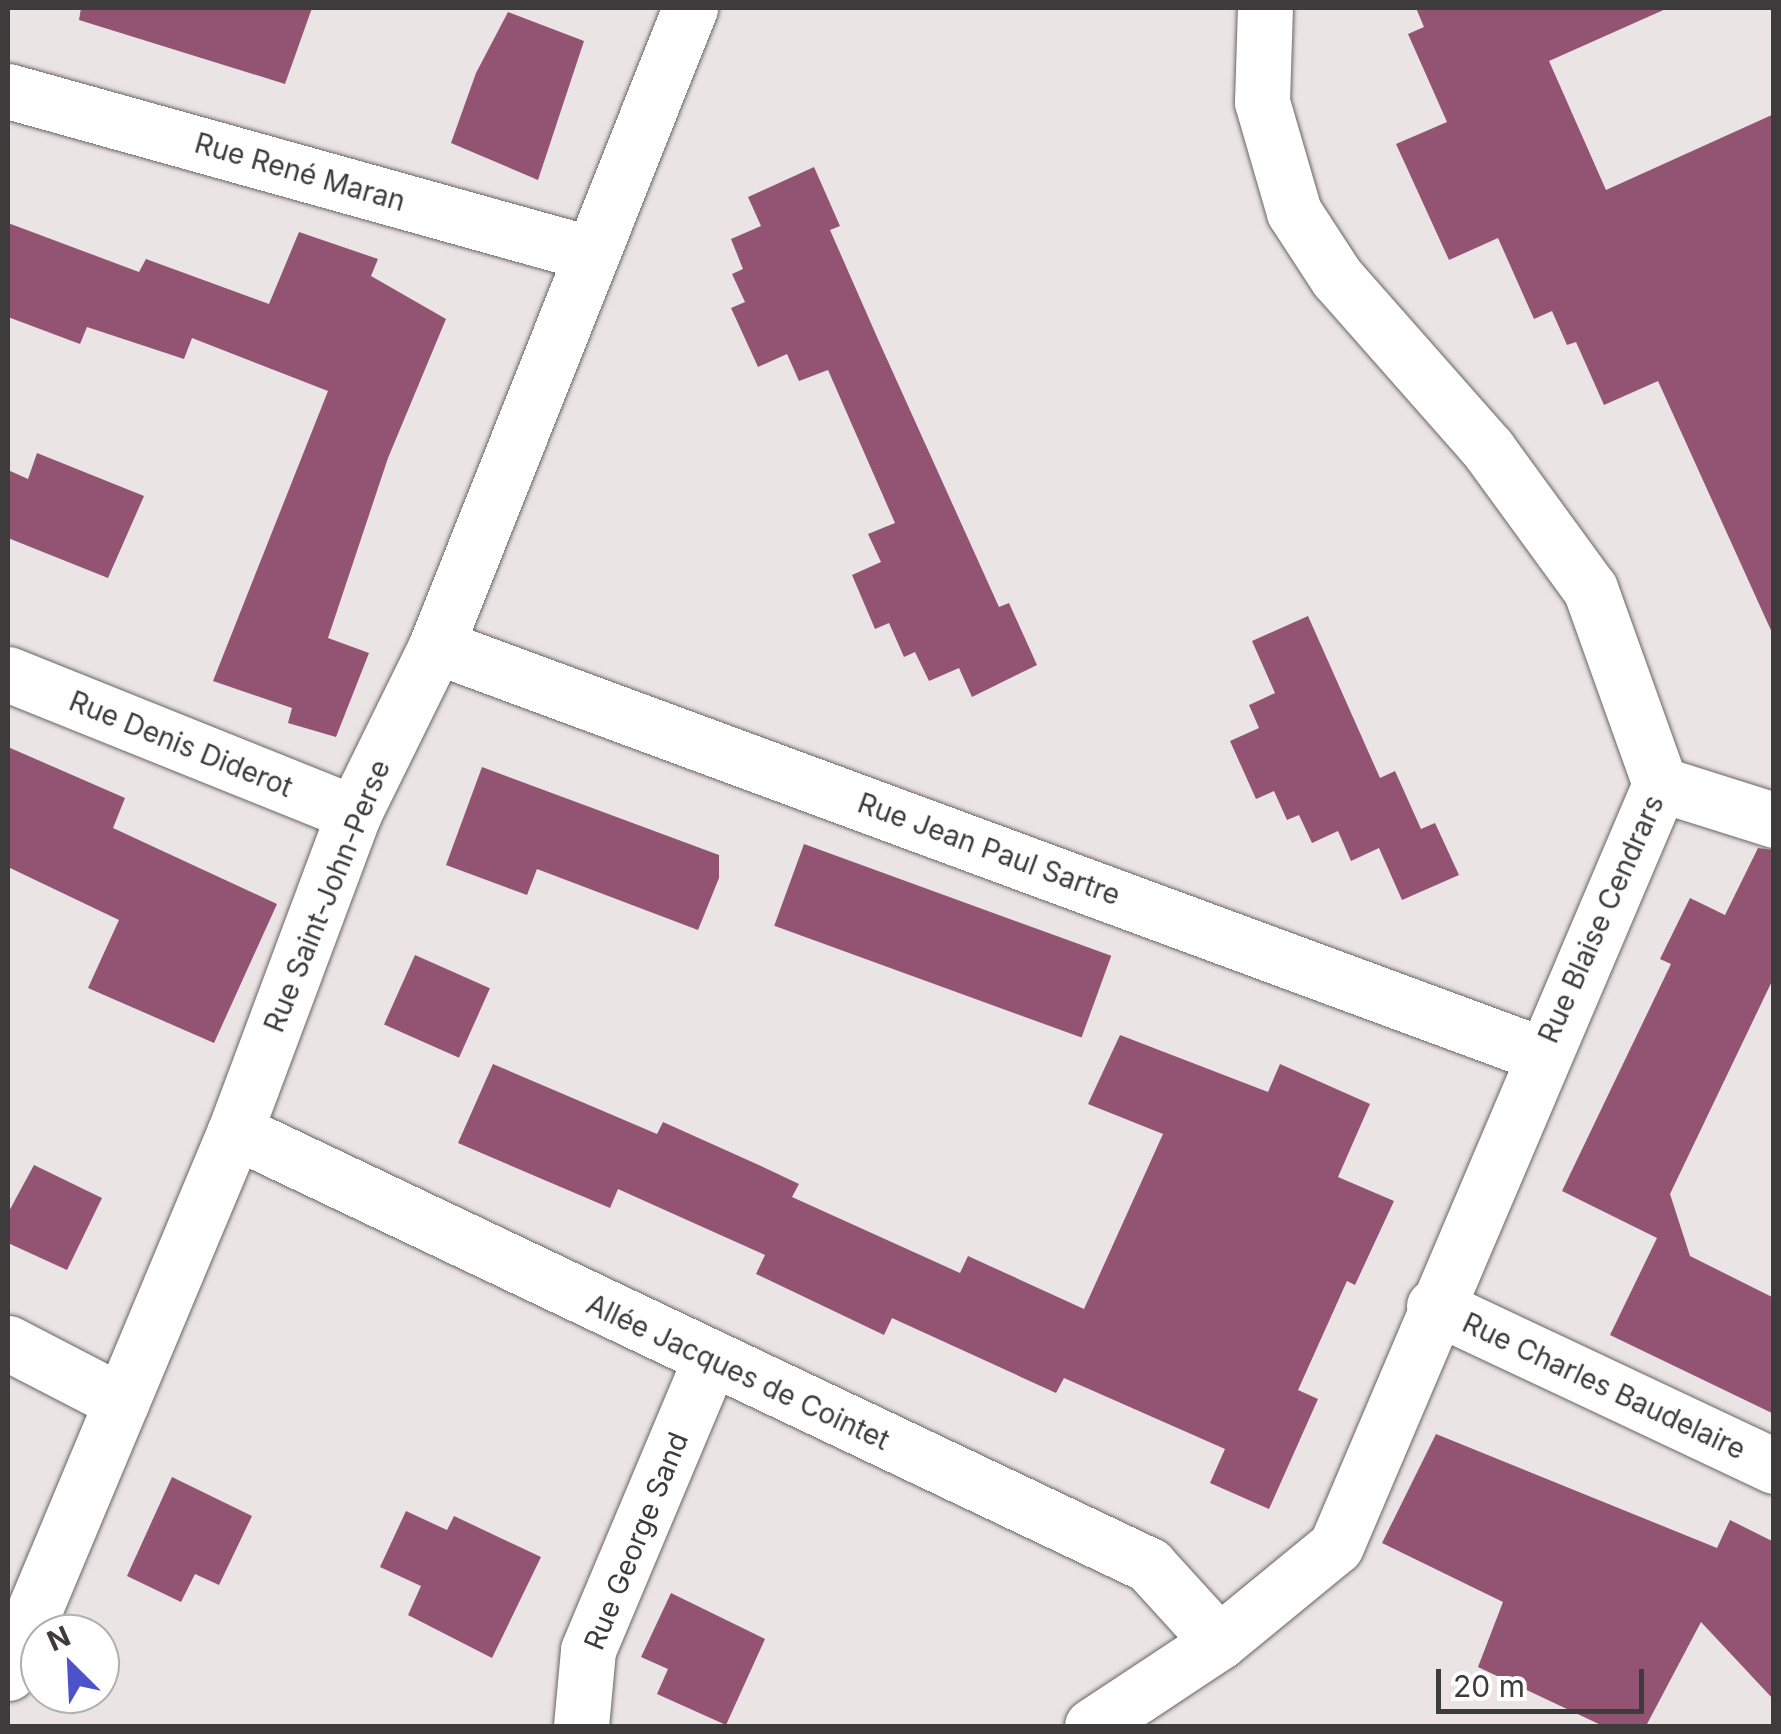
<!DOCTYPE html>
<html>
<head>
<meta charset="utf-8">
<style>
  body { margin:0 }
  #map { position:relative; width:1781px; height:1734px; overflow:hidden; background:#ebe4e5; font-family:Inter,sans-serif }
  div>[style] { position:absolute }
  .building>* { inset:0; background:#925472; transform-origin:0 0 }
  .roads { filter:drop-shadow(0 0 2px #6a6565) drop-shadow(0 0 2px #6a6565) }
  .minor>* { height:55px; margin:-27.5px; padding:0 27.5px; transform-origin:27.5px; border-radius:27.5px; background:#fff }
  span { translate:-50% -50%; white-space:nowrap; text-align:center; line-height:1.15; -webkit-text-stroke:10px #fff; paint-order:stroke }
  .street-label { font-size:28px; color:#3d3b3b }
  .frame { position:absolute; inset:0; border:10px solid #3d3b3b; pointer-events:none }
  .north { position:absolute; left:20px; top:1614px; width:100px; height:100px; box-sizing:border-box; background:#fff; border:2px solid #b1b1b1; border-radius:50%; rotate:336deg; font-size:28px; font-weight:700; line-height:40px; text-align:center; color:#3d3b3b }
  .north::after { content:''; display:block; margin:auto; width:35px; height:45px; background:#4e52c8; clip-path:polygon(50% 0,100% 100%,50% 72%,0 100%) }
  .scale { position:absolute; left:1436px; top:1669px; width:208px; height:45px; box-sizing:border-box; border:5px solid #3d3b3b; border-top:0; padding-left:12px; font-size:30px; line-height:35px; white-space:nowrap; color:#3d3b3b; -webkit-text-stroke:8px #fff; paint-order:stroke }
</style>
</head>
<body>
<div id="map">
  <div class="building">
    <div style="clip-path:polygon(81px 8px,312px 8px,285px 84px,79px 20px)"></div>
    <div style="clip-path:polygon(1416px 8px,1668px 8px,1549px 61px,1606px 190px,1774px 114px,1774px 637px,1658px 381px,1604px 405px,1576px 342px,1567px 345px,1552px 311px,1534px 319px,1498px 238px,1449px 260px,1396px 144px,1447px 122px,1408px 34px,1424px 27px)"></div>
    <div style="clip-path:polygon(508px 12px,584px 41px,538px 180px,451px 143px,476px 73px)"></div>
    <div style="clip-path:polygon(814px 167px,840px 226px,830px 230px,881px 346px,999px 607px,1009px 603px,1037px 665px,972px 697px,959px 668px,929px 681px,915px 652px,904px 657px,889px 623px,875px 629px,852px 575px,881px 562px,868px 534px,895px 523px,828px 370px,799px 381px,787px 354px,758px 367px,731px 308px,745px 302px,732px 274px,743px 269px,731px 239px,761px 226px,748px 197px)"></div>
    <div style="clip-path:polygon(8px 223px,139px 272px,146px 259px,269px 304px,299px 232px,378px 259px,371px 276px,446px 319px,388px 458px,328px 638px,369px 653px,336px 737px,288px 723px,292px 708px,213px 681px,328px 391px,192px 338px,184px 359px,87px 327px,80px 344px,8px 317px)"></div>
    <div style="clip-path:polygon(37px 453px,144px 496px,108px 578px,8px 538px,8px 470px,28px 479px)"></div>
    <div style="clip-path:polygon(1308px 616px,1380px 778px,1395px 771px,1421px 829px,1435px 823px,1459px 875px,1402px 900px,1379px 848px,1351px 861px,1338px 831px,1312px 843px,1299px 815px,1287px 820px,1274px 791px,1256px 799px,1230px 741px,1259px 728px,1249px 705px,1275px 693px,1252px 641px)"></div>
    <div style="clip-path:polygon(8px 747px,125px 798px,113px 828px,277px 904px,214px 1043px,88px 988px,119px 920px,8px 867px)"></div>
    <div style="clip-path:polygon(482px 767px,719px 855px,719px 878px,698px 930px,537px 869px,527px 895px,446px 865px)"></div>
    <div style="left:804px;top:844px;width:327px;height:87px;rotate:20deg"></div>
    <div style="clip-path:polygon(1758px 848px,1774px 850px,1774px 977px,1670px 1194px,1690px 1256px,1774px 1298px,1774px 1414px,1610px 1335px,1657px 1238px,1562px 1191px,1671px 964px,1660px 959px,1690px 898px,1725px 915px)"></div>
    <div style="left:415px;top:955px;width:82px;height:76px;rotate:24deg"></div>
    <div style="clip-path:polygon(1120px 1035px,1268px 1092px,1280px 1064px,1370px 1104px,1338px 1177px,1394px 1201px,1355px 1285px,1347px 1281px,1298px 1390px,1318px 1399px,1269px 1509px,1210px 1483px,1225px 1449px,1064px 1378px,1056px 1393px,892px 1318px,884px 1335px,756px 1274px,765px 1255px,658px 1207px,618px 1189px,610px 1208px,458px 1143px,493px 1064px,657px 1134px,663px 1122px,761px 1166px,799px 1184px,792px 1197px,960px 1273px,968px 1256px,1084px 1309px,1163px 1134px,1088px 1104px)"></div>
    <div style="clip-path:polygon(34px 1165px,102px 1198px,67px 1270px,8px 1243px,8px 1213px)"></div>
    <div style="clip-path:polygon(1436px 1434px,1717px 1548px,1730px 1520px,1774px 1542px,1774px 1700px,1701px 1622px,1646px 1726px,1603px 1726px,1478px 1667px,1503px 1602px,1382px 1543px)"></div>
    <div style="clip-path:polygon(172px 1477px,252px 1516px,219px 1585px,195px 1574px,181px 1602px,127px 1576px)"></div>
    <div style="clip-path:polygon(406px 1511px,447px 1530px,454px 1516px,541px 1557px,492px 1658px,408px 1615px,421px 1586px,380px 1567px)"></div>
    <div style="clip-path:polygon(671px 1593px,765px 1639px,726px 1725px,657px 1694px,668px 1669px,641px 1657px)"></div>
  </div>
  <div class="roads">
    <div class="minor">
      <div style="left:8px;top:91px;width:606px;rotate:15.59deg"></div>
      <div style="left:436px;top:646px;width:1178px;rotate:20.27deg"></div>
      <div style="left:8px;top:674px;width:373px;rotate:21.9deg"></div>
      <div style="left:1660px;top:784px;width:120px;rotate:17.5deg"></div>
      <div style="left:235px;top:1131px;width:1012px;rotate:25.4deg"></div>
      <div style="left:1149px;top:1565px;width:104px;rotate:47.7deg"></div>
      <div style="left:1434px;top:1306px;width:376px;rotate:25.2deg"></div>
      <div style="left:8px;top:1343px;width:128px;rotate:27.4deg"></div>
      <div style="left:8px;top:1673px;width:588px;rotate:-67.28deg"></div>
      <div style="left:235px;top:1131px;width:340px;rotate:-69.5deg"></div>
      <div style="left:354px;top:813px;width:186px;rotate:-63.8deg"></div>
      <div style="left:436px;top:646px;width:687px;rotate:-68.29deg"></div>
      <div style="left:581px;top:1726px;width:76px;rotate:-84.7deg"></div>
      <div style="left:588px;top:1650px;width:315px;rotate:-67.2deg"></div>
      <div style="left:1092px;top:1726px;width:152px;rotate:-33.5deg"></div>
      <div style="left:1219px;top:1642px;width:151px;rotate:-39.4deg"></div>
      <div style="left:1336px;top:1546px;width:828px;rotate:-66.96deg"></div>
      <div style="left:1660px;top:784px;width:207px;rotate:-109.7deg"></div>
      <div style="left:1590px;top:589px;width:173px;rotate:-126.1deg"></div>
      <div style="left:1488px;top:449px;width:228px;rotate:-131.4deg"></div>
      <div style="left:1337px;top:278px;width:79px;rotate:-123.1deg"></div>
      <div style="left:1294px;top:212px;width:115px;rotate:-106.2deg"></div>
      <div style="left:1262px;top:102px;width:94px;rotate:-88.2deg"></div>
    </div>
  </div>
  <div class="street-label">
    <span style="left:300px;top:172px;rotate:16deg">Rue René Maran</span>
    <span style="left:181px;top:744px;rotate:22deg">Rue Denis Diderot</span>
    <span style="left:989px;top:849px;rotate:20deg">Rue Jean Paul Sartre</span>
    <span style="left:327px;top:896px;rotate:-68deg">Rue Saint-John-Perse</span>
    <span style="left:1601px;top:919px;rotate:-66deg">Rue Blaise Cendrars</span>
    <span style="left:738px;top:1372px;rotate:25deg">Allée Jacques de Cointet</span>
    <span style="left:1604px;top:1386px;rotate:25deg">Rue Charles Baudelaire</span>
    <span style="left:636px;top:1541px;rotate:-68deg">Rue George Sand</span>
  </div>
  <div class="frame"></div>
  <div class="north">N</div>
  <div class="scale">20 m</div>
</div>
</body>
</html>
